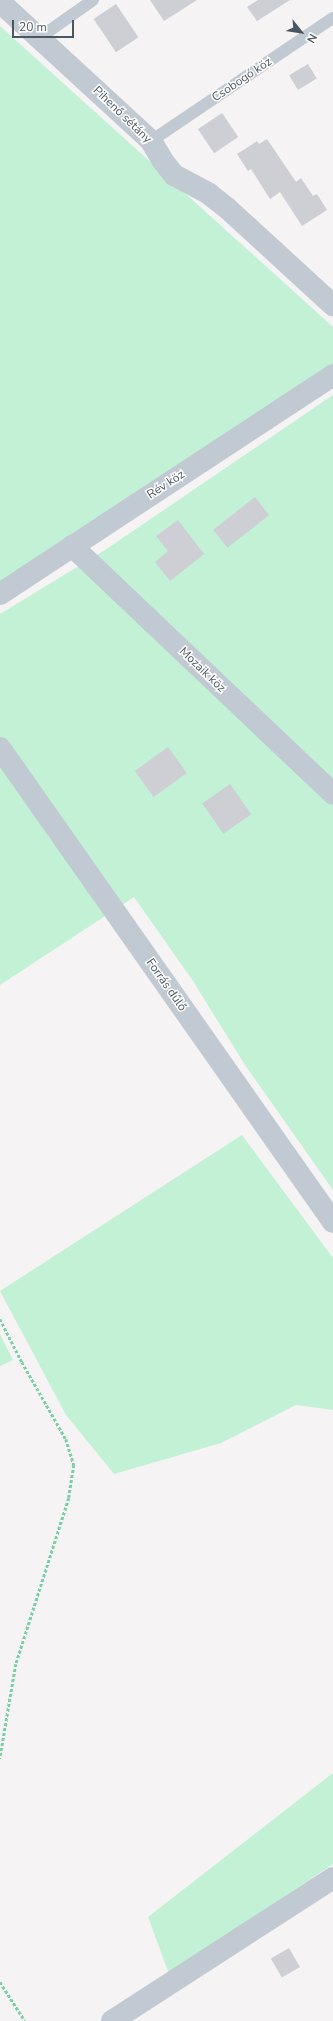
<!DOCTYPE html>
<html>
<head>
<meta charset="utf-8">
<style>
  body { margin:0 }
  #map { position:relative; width:333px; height:2021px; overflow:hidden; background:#f5f3f3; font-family:"Nunito Sans",sans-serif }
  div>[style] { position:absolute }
  .green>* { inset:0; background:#c3f1d5 }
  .building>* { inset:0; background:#cdcfd5; transform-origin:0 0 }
  .path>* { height:2.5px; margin-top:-1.25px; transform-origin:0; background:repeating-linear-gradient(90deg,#7ad0a6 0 3px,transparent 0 5px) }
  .service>* { height:12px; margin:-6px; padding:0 6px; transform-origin:6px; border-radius:6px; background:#c1cad2 }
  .minor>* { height:22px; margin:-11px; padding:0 11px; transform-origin:11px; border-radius:11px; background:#c1cad2 }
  span { translate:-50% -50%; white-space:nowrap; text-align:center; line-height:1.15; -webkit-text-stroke:3px #fff; paint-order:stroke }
  .street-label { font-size:12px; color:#4a5661 }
  .north { position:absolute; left:281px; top:12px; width:40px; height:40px; -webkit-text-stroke:3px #fff; paint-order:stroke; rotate:120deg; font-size:11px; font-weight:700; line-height:16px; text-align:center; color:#4a5661 }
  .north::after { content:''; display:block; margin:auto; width:14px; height:18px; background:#4a5661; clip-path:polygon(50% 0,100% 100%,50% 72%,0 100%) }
  .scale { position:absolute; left:12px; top:20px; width:62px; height:18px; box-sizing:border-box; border:2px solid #4a5661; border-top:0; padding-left:5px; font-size:12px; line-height:14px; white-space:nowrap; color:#4a5661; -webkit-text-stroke:3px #fff; paint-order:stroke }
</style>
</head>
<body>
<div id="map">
  <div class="green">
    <div style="clip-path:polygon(0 26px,333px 327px,333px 368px,0 584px)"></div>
    <div style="clip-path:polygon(333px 395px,333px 1190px,245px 1065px,193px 981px,134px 897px,0 985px,0 614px,105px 550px)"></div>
    <div style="clip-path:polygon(242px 1135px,333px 1258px,333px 1410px,296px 1405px,221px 1443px,114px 1474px,66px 1415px,0 1291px)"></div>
    <div style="clip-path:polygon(0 1334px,13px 1360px,0 1366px)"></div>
    <div style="clip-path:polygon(333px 1773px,333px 1864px,169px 1974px,148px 1917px)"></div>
  </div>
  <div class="building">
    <div style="clip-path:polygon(150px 0,197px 0,164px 21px)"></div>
    <div style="clip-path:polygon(258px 0,290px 0,257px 21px,247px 7px)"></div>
    <div style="left:116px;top:4px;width:40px;height:27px;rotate:56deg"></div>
    <div style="left:308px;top:64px;width:17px;height:22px;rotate:59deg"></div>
    <div style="left:222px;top:113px;width:29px;height:29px;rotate:56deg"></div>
    <div style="clip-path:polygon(267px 139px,296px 182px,301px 178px,313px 196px,317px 194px,327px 210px,302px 226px,280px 192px,270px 199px,251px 169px,248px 171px,237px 154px,257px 141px,259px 144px)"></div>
    <div style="left:255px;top:497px;width:23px;height:53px;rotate:52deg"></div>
    <div style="clip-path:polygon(178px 520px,204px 554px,170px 581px,155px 562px,168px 551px,156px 536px)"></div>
    <div style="left:168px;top:747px;width:32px;height:41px;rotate:54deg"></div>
    <div style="left:230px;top:784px;width:37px;height:34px;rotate:55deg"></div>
    <div style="left:289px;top:1948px;width:22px;height:21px;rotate:60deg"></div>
  </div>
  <div class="path">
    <div style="left:0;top:1319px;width:48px;rotate:62.9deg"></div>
    <div style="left:22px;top:1362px;width:89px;rotate:60.3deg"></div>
    <div style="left:66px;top:1439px;width:27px;rotate:73deg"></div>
    <div style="left:74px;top:1465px;width:33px;rotate:99deg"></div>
    <div style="left:69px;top:1498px;width:174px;rotate:107.7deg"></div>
    <div style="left:16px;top:1664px;width:96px;rotate:99.6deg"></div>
    <div style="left:0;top:1982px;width:46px;rotate:57.3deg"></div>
  </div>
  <div class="service">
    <div style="left:39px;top:38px;width:66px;rotate:-35.1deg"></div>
    <div style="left:151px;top:141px;width:220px;rotate:-34.1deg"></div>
  </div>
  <div class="minor">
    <div style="left:0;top:2px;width:205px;rotate:42.6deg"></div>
    <div style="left:151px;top:141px;width:23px;rotate:59deg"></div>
    <div style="left:163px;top:161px;width:18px;rotate:52deg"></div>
    <div style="left:174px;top:175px;width:40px;rotate:28deg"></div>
    <div style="left:209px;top:194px;width:23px;rotate:38deg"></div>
    <div style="left:227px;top:208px;width:144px;rotate:42.5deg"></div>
    <div style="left:72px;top:546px;width:360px;rotate:43.5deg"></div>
    <div style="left:0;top:594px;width:399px;rotate:-33.3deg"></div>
    <div style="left:0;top:748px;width:579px;rotate:54.91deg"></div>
    <div style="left:112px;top:2021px;width:263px;rotate:-32.9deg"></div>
  </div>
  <div class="street-label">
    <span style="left:242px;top:80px;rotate:-34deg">Csobogó köz</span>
    <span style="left:122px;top:115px;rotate:44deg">Pihenő sétány</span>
    <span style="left:166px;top:485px;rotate:-33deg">Rév köz</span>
    <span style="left:202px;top:670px;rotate:44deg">Mozaik köz</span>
    <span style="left:166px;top:985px;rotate:55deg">Forrás dűlő</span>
  </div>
  <div class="north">N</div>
  <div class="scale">20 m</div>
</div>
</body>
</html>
